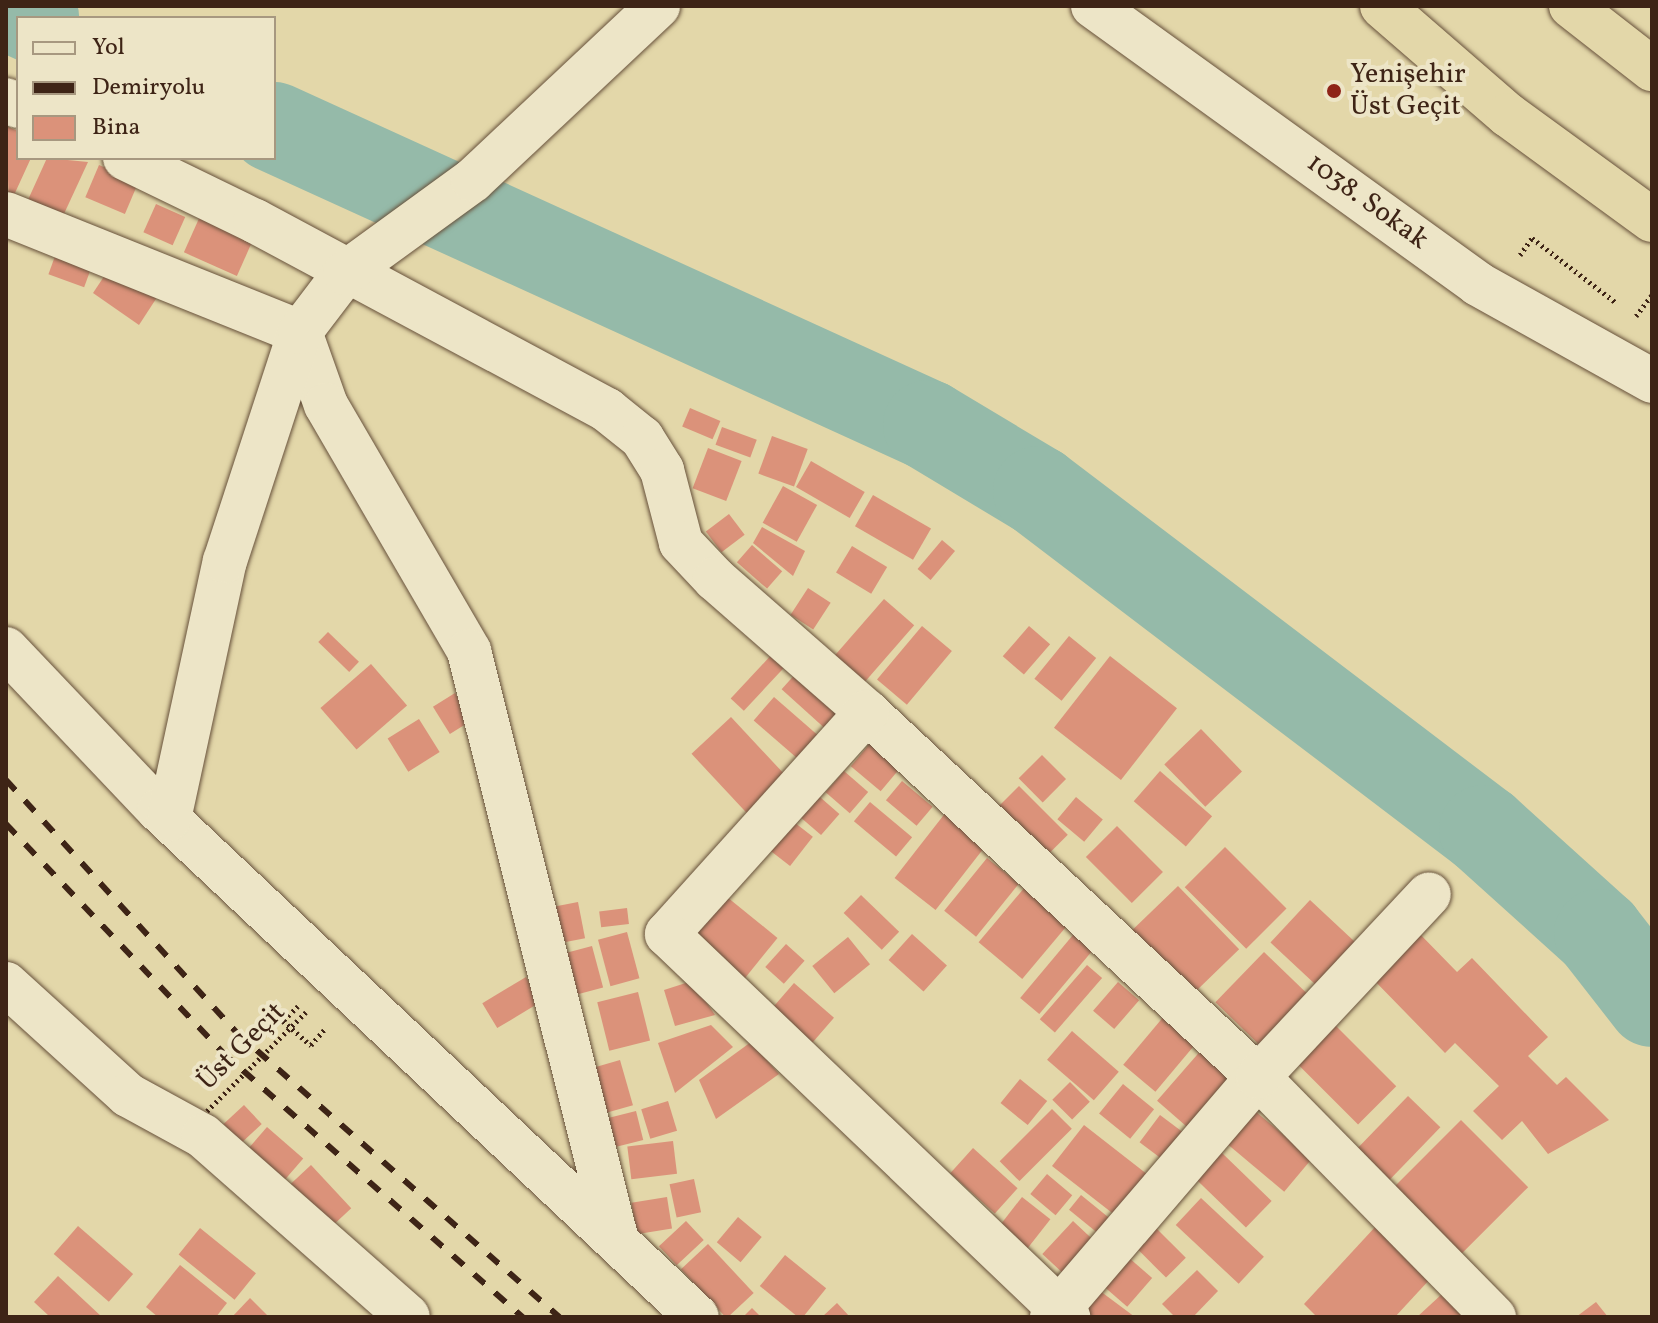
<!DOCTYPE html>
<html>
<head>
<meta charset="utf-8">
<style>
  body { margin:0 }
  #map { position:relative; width:1658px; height:1323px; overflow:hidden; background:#e3d7a9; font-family:Vollkorn,serif }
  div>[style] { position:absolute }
  .river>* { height:90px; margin:-45px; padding:0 45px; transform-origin:45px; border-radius:45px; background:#95baa9 }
  .building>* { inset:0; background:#db927a; transform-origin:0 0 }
  .path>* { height:5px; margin-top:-2.5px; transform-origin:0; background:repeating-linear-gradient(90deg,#3e2416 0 2px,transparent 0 6px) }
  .roads { filter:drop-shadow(0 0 2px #67513b) drop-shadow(0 0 2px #67513b) }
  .minor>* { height:44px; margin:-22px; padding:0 22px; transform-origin:22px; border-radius:22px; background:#ede5c7 }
  .tertiary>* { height:44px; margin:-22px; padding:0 22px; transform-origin:22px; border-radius:22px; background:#ede5c7 }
  .trunk>* { height:44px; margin:-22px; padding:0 22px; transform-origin:22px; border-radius:22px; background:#e3d7a9 }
  .rail>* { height:6px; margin-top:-3px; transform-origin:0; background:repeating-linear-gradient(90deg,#3e2416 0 14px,transparent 0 28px) }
  .path-bridge>* { height:5px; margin-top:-2.5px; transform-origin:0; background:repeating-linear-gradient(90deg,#3e2416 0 2px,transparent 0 6px) }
  .dots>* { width:22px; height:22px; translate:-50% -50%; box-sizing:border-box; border:4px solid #ede5c7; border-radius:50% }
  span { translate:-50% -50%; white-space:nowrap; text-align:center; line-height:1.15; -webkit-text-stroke:8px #ede5c7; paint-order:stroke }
  .poi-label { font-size:28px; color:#3e2416 }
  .left { translate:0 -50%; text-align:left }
  .street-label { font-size:28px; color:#3e2416 }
  .frame { position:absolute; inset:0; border:8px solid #3e2416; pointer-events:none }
  .legend { position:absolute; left:16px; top:16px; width:260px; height:144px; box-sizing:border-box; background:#ede5c7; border:2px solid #a79880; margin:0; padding:10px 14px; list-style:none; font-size:24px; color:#3e2416 }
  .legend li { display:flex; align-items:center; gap:16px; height:40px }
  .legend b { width:40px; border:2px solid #a79880 }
</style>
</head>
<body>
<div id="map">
  <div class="river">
    <div style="left:8px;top:6px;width:29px;rotate:25deg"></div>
    <div style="left:274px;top:127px;width:719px;rotate:24.5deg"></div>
    <div style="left:928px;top:425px;width:128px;rotate:31deg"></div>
    <div style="left:1038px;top:491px;width:560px;rotate:37.24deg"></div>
    <div style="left:1484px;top:830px;width:155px;rotate:42.1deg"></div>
    <div style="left:1599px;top:934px;width:86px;rotate:52.1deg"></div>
  </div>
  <div class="building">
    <div style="clip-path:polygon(6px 126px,18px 131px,18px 158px,31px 158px,9px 206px)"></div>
    <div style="clip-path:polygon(47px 158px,88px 162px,57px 229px,22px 213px)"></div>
    <div style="left:99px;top:165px;width:43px;height:35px;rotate:23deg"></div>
    <div style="left:156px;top:204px;width:32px;height:31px;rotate:24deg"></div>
    <div style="left:201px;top:214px;width:58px;height:42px;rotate:24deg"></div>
    <div style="left:58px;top:248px;width:38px;height:28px;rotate:20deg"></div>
    <div style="clip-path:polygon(113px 263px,167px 282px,139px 325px,93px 293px)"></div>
    <div style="left:690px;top:408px;width:33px;height:20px;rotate:23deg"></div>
    <div style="left:722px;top:427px;width:37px;height:19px;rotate:20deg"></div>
    <div style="left:772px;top:436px;width:38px;height:40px;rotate:20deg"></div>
    <div style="left:708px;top:448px;width:36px;height:43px;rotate:21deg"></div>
    <div style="left:811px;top:461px;width:62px;height:30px;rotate:30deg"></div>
    <div style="left:783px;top:486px;width:39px;height:42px;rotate:29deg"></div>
    <div style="left:873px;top:495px;width:67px;height:36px;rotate:30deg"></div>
    <div style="left:729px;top:514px;width:26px;height:29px;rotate:53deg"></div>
    <div style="clip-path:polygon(762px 527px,805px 551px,793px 576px,753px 543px)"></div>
    <div style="left:942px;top:540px;width:17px;height:38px;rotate:40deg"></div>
    <div style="left:752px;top:545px;width:40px;height:23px;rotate:41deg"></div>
    <div style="left:852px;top:546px;width:41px;height:31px;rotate:31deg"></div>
    <div style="left:808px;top:588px;width:27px;height:32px;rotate:33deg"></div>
    <div style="left:884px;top:599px;width:40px;height:77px;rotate:41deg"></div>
    <div style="left:922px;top:626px;width:39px;height:70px;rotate:40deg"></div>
    <div style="left:1029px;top:626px;width:28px;height:40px;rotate:41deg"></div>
    <div style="left:328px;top:632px;width:43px;height:14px;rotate:44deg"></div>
    <div style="left:1069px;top:636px;width:35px;height:55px;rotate:39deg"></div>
    <div style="left:775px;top:651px;width:18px;height:65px;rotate:43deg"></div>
    <div style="left:1110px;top:656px;width:85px;height:91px;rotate:38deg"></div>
    <div style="left:371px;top:664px;width:55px;height:67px;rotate:49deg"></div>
    <div style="left:799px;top:670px;width:63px;height:26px;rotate:42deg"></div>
    <div style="left:455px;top:693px;width:32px;height:26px;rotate:58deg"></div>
    <div style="left:774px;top:697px;width:65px;height:31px;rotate:41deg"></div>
    <div style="left:731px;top:717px;width:82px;height:54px;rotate:47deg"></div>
    <div style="left:419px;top:719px;width:39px;height:37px;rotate:58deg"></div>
    <div style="left:1201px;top:729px;width:59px;height:51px;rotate:46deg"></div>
    <div style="left:872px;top:741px;width:39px;height:33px;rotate:40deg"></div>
    <div style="left:1042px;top:755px;width:34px;height:33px;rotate:45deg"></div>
    <div style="left:844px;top:771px;width:32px;height:28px;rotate:41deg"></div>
    <div style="left:1160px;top:771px;width:69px;height:40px;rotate:41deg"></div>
    <div style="left:902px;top:781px;width:40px;height:25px;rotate:40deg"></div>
    <div style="left:1019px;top:786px;width:69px;height:29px;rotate:45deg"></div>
    <div style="left:813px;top:791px;width:35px;height:28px;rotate:41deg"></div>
    <div style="left:1076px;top:797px;width:35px;height:29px;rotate:40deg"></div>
    <div style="left:870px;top:802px;width:55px;height:25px;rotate:40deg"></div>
    <div style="left:950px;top:807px;width:52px;height:90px;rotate:38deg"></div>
    <div style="left:790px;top:819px;width:29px;height:37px;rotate:38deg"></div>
    <div style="left:1117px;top:826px;width:65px;height:44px;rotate:45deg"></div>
    <div style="left:1225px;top:847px;width:87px;height:57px;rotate:45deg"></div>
    <div style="left:987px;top:858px;width:41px;height:68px;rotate:39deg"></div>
    <div style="left:1030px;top:881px;width:57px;height:80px;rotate:40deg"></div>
    <div style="left:1178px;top:886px;width:88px;height:66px;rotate:46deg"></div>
    <div style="left:861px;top:895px;width:53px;height:25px;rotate:44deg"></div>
    <div style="left:727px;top:897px;width:65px;height:55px;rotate:39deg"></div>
    <div style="left:1310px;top:900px;width:70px;height:58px;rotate:43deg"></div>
    <div style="left:578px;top:902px;width:37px;height:34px;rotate:79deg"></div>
    <div style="left:627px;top:908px;width:16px;height:28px;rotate:83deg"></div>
    <div style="left:1078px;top:929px;width:25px;height:90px;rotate:40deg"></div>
    <div style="clip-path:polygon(1415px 929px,1457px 972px,1472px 958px,1548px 1037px,1528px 1056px,1557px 1085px,1566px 1077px,1609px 1120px,1548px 1154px,1522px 1121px,1502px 1140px,1473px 1111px,1499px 1086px,1455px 1043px,1445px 1053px,1369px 975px)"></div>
    <div style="left:627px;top:932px;width:48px;height:30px;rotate:75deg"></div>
    <div style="left:912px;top:934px;width:47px;height:35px;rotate:42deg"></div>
    <div style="left:848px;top:937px;width:35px;height:46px;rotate:51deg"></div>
    <div style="left:786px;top:944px;width:25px;height:31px;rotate:42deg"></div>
    <div style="left:592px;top:946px;width:43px;height:34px;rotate:75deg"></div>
    <div style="left:1264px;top:952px;width:62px;height:70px;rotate:44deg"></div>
    <div style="left:1087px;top:965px;width:20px;height:72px;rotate:41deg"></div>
    <div style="left:526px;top:977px;width:29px;height:51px;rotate:59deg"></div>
    <div style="clip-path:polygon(692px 981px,715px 1015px,675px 1026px,664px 990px)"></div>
    <div style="left:1118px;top:982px;width:28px;height:38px;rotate:41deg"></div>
    <div style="left:794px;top:983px;width:53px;height:36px;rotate:41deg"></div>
    <div style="left:638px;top:992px;width:50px;height:42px;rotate:76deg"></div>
    <div style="left:1165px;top:1015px;width:42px;height:65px;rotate:40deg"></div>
    <div style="left:1334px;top:1024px;width:88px;height:54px;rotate:45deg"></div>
    <div style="clip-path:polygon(711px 1025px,733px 1047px,675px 1093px,658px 1043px)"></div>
    <div style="left:1072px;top:1031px;width:62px;height:38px;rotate:41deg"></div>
    <div style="clip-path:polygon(751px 1042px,779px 1074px,716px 1119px,699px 1080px)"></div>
    <div style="left:1203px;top:1048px;width:49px;height:70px;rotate:41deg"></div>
    <div style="left:620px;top:1060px;width:47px;height:35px;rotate:74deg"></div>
    <div style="left:1020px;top:1079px;width:35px;height:31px;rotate:39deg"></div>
    <div style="left:1070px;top:1082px;width:28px;height:25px;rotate:45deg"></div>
    <div style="left:1123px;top:1084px;width:40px;height:38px;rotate:39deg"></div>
    <div style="left:1408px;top:1096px;width:45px;height:81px;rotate:44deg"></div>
    <div style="left:668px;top:1101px;width:31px;height:28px;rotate:73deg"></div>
    <div style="left:244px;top:1105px;width:26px;height:28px;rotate:47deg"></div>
    <div style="left:1249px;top:1106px;width:82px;height:43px;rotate:40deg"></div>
    <div style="left:1052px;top:1109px;width:28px;height:74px;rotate:45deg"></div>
    <div style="left:636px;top:1111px;width:30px;height:43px;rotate:76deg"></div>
    <div style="left:1160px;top:1115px;width:35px;height:34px;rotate:37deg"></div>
    <div style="left:1461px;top:1120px;width:95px;height:95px;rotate:45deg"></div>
    <div style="left:1084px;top:1125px;width:83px;height:52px;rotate:38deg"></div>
    <div style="left:267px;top:1127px;width:48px;height:35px;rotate:41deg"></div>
    <div style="left:673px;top:1141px;width:33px;height:46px;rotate:83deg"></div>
    <div style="left:973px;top:1148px;width:60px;height:34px;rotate:42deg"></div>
    <div style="left:1222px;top:1153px;width:69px;height:37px;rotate:44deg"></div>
    <div style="left:311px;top:1165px;width:59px;height:29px;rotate:47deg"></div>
    <div style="left:1047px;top:1174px;width:33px;height:26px;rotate:40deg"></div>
    <div style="left:694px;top:1179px;width:34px;height:25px;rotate:78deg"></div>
    <div style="left:1081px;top:1195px;width:36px;height:19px;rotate:39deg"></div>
    <div style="left:667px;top:1197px;width:32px;height:36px;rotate:81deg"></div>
    <div style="left:1022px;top:1197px;width:36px;height:37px;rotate:38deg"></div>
    <div style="left:1201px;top:1198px;width:86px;height:37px;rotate:43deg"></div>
    <div style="left:738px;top:1217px;width:31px;height:33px;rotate:40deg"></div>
    <div style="left:686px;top:1221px;width:26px;height:37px;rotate:47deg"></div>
    <div style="left:1073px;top:1221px;width:34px;height:45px;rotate:43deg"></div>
    <div style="left:78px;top:1226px;width:73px;height:37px;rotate:41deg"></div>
    <div style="left:1154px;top:1226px;width:45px;height:28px;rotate:45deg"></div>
    <div style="clip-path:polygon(1376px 1226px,1431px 1278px,1395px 1317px,1317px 1317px,1304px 1304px)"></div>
    <div style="left:200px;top:1228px;width:72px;height:34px;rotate:39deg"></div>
    <div style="left:708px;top:1244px;width:67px;height:37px;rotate:47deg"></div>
    <div style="left:785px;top:1255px;width:53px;height:40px;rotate:39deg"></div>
    <div style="left:1128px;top:1257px;width:32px;height:38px;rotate:41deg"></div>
    <div style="clip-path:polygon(180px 1265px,227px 1303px,216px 1317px,158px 1317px,146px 1307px)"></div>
    <div style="clip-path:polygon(1197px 1270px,1218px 1291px,1193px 1317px,1175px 1317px,1162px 1304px)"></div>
    <div style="clip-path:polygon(58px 1276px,102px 1317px,50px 1317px,34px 1302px)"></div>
    <div style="clip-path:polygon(1096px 1288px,1135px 1317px,1088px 1317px,1079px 1311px)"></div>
    <div style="clip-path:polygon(1442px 1294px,1463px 1317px,1417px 1317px)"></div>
    <div style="clip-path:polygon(250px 1298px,269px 1317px,232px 1317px)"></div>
    <div style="clip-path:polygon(1596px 1302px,1608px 1317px,1576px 1317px)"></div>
    <div style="clip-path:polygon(837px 1303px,850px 1317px,822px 1317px)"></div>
    <div style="clip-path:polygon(752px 1308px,761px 1317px,743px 1317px)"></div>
  </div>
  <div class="path">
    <div style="left:1520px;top:255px;width:21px;rotate:-55deg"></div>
    <div style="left:1532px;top:238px;width:105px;rotate:37.6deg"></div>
    <div style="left:1636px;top:316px;width:26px;rotate:-53deg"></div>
    <div style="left:298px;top:1006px;width:21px;rotate:135deg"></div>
    <div style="left:283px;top:1021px;width:37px;rotate:41deg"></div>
    <div style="left:311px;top:1045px;width:20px;rotate:-49deg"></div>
  </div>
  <div class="roads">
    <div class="minor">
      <div style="left:6px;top:100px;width:13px;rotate:27deg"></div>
      <div style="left:125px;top:158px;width:144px;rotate:25.9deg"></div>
      <div style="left:255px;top:221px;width:400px;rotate:28.2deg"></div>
      <div style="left:607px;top:410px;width:45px;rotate:38.7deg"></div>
      <div style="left:642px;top:438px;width:38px;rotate:58deg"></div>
      <div style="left:662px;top:470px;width:75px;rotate:75.4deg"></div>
      <div style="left:681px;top:543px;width:50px;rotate:46.6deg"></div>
      <div style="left:715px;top:579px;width:202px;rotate:41.2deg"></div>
      <div style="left:867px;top:712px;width:535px;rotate:43.03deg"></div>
      <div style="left:1258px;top:1077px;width:337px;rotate:45.5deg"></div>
      <div style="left:6px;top:214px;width:317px;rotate:21.9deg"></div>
      <div style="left:300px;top:332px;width:77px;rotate:70.4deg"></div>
      <div style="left:326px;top:405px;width:285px;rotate:59.8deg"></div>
      <div style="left:469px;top:651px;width:608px;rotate:75.92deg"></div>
      <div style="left:6px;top:649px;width:222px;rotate:46.5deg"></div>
      <div style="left:159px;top:810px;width:739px;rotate:43.3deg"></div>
      <div style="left:867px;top:712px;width:299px;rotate:132deg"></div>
      <div style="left:667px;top:934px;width:555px;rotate:43.68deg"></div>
      <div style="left:169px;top:819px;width:264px;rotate:-77.8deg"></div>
      <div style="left:225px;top:561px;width:241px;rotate:-71.9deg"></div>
      <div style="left:300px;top:332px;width:74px;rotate:-52.7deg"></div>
      <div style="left:345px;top:273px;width:158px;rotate:-36deg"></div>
      <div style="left:473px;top:180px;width:254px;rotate:-43.2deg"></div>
      <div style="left:6px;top:984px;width:165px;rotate:42.3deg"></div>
      <div style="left:128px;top:1095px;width:85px;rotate:28.7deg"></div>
      <div style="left:203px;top:1136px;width:273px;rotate:41.4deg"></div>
      <div style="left:1052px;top:1317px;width:316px;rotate:-49.4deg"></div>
      <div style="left:1258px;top:1077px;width:250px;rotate:-46.9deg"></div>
    </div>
    <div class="tertiary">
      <div style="left:1093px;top:6px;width:475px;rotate:35.8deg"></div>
      <div style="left:1478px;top:284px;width:199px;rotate:29.1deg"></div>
    </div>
    <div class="trunk">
      <div style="left:1382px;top:6px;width:167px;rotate:40.9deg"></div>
      <div style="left:1508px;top:115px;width:178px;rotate:36.1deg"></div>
      <div style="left:1571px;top:6px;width:103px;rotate:37.9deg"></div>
    </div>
  </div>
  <div class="rail">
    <div style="left:6px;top:780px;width:341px;rotate:47.6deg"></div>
    <div style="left:236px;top:1032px;width:431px;rotate:41.4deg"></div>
    <div style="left:6px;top:824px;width:314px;rotate:46.5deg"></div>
    <div style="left:222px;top:1052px;width:401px;rotate:41.4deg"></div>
  </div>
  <div class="path-bridge">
    <div style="left:207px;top:1111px;width:140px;rotate:-45deg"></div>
  </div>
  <div class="dots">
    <div style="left:1334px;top:91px;background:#8f2418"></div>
  </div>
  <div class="poi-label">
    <span class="left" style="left:1350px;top:91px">Yenişehir<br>Üst Geçit</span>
  </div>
  <div class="street-label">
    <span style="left:1367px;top:202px;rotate:36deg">1038. Sokak</span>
    <span style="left:242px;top:1047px;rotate:-45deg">Üst Geçit</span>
  </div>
  <div class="frame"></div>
  <ul class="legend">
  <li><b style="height:10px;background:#ede5c7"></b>Yol</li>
  <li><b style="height:10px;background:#3e2416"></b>Demiryolu</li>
  <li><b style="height:22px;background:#db927a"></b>Bina</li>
  </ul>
</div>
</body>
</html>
